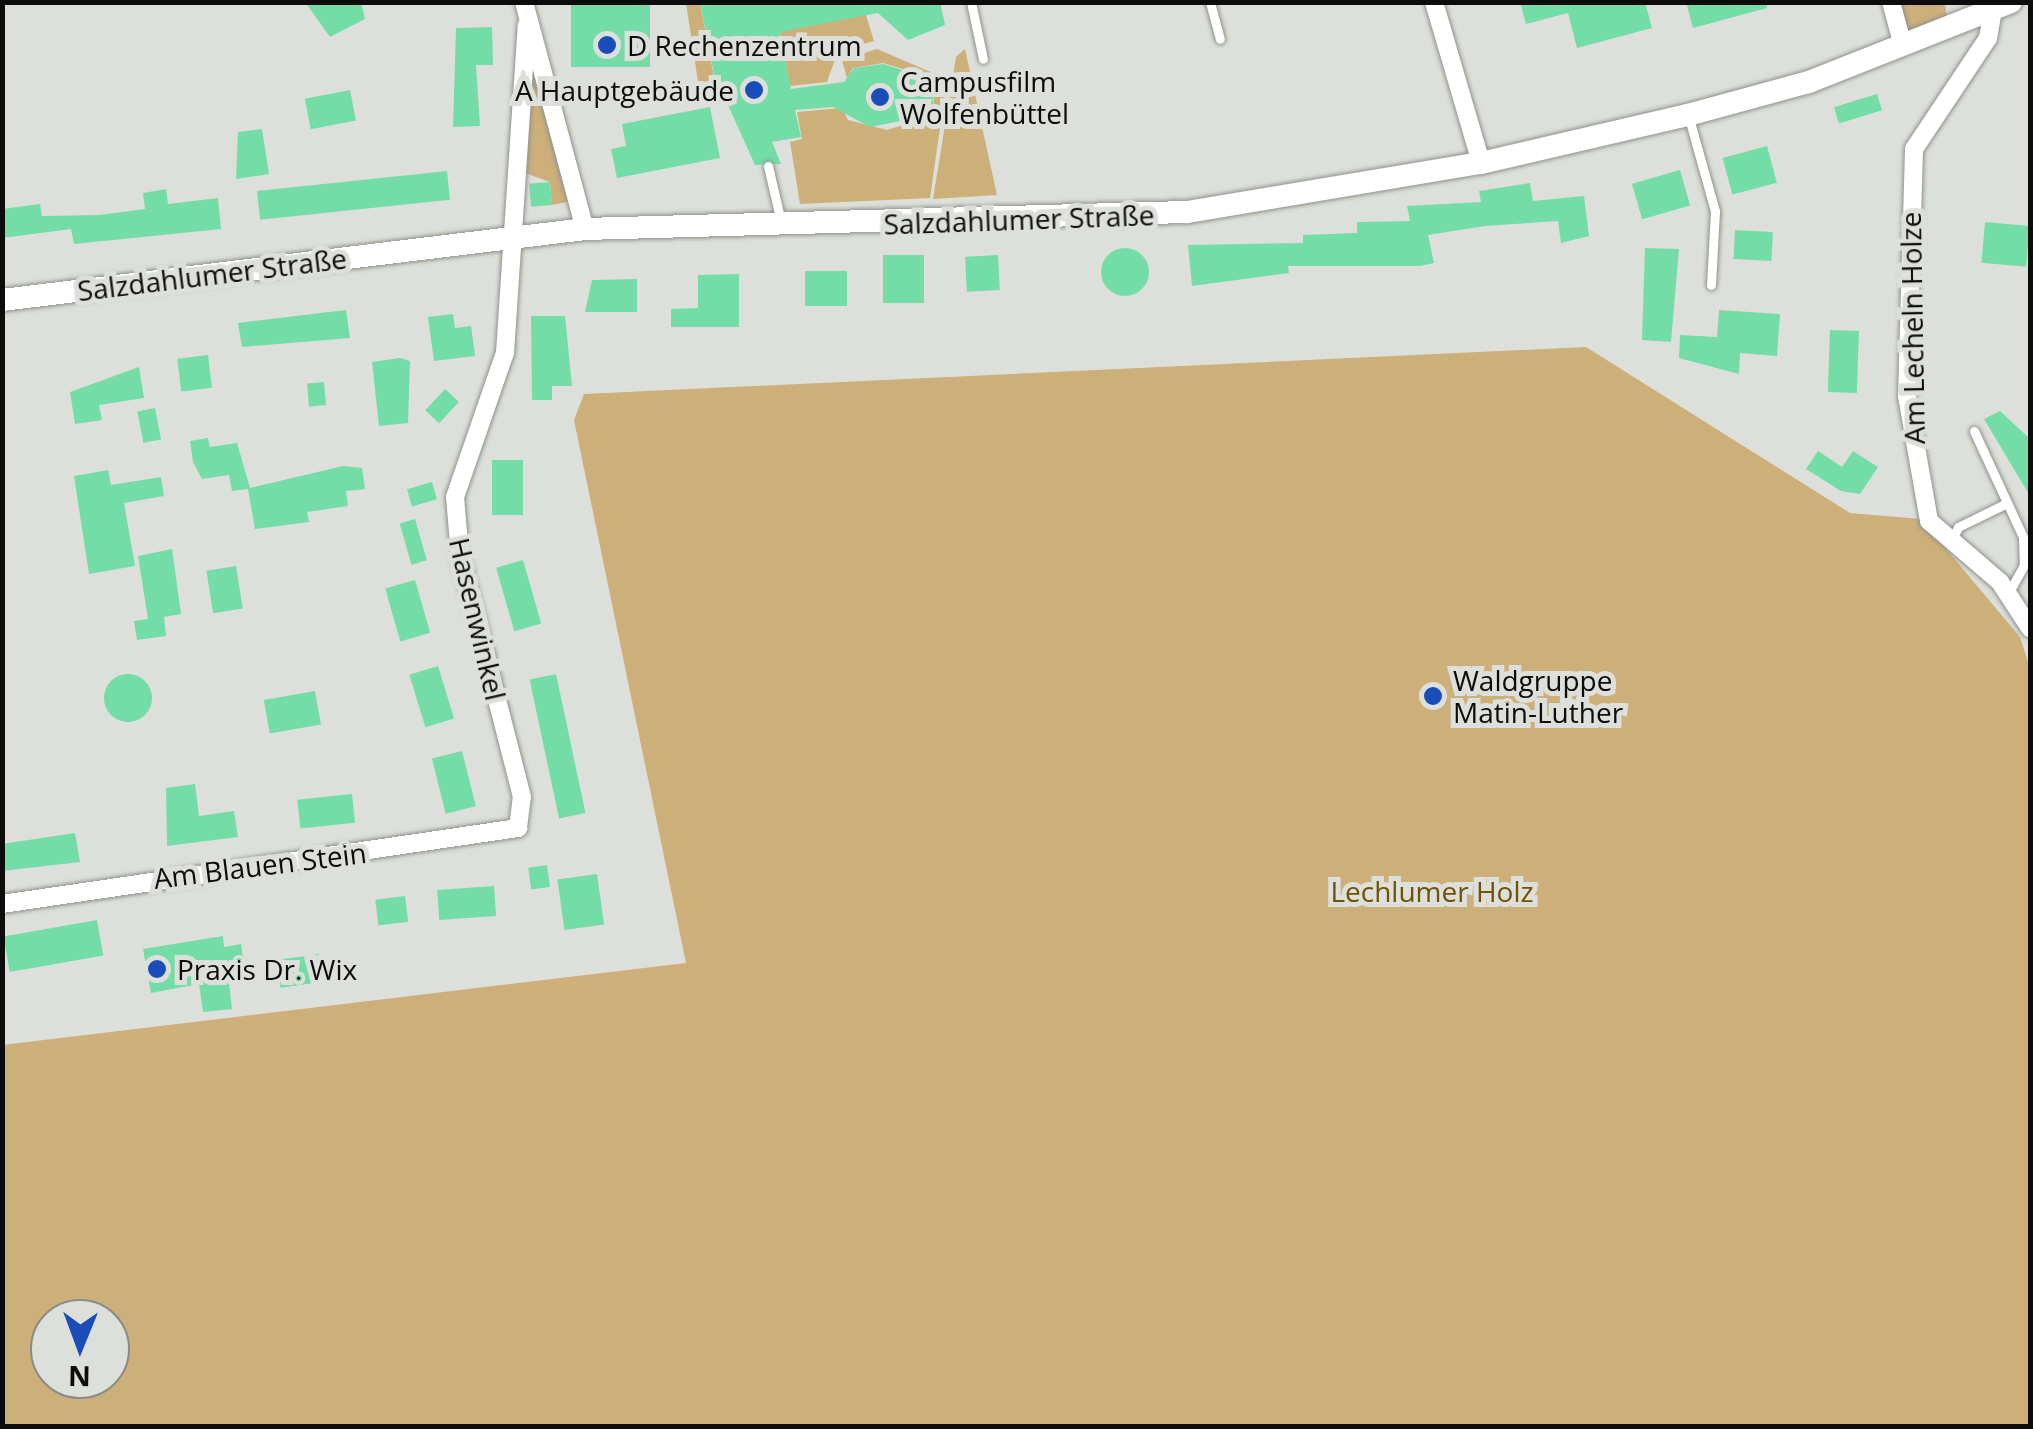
<!DOCTYPE html>
<html>
<head>
<meta charset="utf-8">
<style>
  body { margin:0 }
  #map { position:relative; width:2033px; height:1429px; overflow:hidden; background:#dde0da; font-family:"Open Sans",sans-serif }
  div>[style] { position:absolute }
  .green>* { inset:0; background:#cdaf7a }
  .building>* { inset:0; background:#74dca7; transform-origin:0 0 }
  .round { border-radius:50% }
  .roads { filter:drop-shadow(0 0 2px #8e928c) drop-shadow(0 0 2px #8e928c) }
  .service>* { height:9px; margin:-4.5px; padding:0 4.5px; transform-origin:4.5px; border-radius:4.5px; background:#fff }
  .minor>* { height:18px; margin:-9px; padding:0 9px; transform-origin:9px; border-radius:9px; background:#fff }
  .secondary>* { height:22px; margin:-11px; padding:0 11px; transform-origin:11px; border-radius:11px; background:#fff }
  .dots>* { width:28px; height:28px; translate:-50% -50%; box-sizing:border-box; border:5px solid #dde0da; border-radius:50% }
  span { translate:-50% -50%; white-space:nowrap; text-align:center; line-height:1.15; -webkit-text-stroke:10px #dde0da; paint-order:stroke }
  .poi-label { font-size:28px; color:#0b0c0b }
  .left { translate:0 -50%; text-align:left }
  .right { translate:-100% -50%; text-align:right }
  .street-label { font-size:28px; color:#0b0c0b }
  .park-label { font-size:28px; color:#715103 }
  .frame { position:absolute; inset:0; border:5px solid #0b0c0b; pointer-events:none }
  .north { position:absolute; left:30px; top:1299px; width:100px; height:100px; box-sizing:border-box; background:#dde0da; border:2px solid #898b87; border-radius:50%; rotate:181deg; font-size:28px; font-weight:700; line-height:40px; text-align:center; color:#0b0c0b }
  .north::after { content:''; display:block; margin:auto; width:35px; height:45px; background:#1b4dba; clip-path:polygon(50% 0,100% 100%,50% 72%,0 100%) }
</style>
</head>
<body>
<div id="map">
  <div class="green">
    <div style="clip-path:polygon(686px 3px,700px 3px,717px 93px,700px 95px)"></div>
    <div style="clip-path:polygon(1893px 3px,1945px 3px,1948px 28px,1903px 46px)"></div>
    <div style="clip-path:polygon(775px 4px,866px 15px,874px 41px,838px 51px,827px 82px,790px 86px)"></div>
    <div style="clip-path:polygon(877px 49px,947px 79px,930px 198px,800px 204px,790px 142px,802px 139px,797px 112px,842px 108px,848px 120px,887px 130px,933px 116px,935px 79px,883px 63px,853px 68px,847px 78px,842px 60px)"></div>
    <div style="clip-path:polygon(965px 49px,997px 195px,933px 199px,956px 57px)"></div>
    <div style="clip-path:polygon(534px 74px,576px 200px,552px 205px,550px 182px,525px 173px)"></div>
    <div style="clip-path:polygon(evenodd,1586px 347px,1850px 513px,1921px 519px,2020px 637px,2030px 668px,2030px 1426px,3px 1426px,2px 1045px,686px 963px,574px 420px,584px 394px,1586px 347px,50px 1319px,110px 1319px,110px 1379px,50px 1379px,50px 1319px)"></div>
  </div>
  <div class="building">
    <div style="clip-path:polygon(305px 2px,361px 2px,365px 19px,330px 37px)"></div>
    <div style="left:571px;top:2px;width:79px;height:65px"></div>
    <div style="clip-path:polygon(700px 2px,940px 2px,945px 25px,908px 40px,878px 13px,780px 32px,791px 89px,844px 82px,854px 68px,883px 64px,935px 80px,932px 115px,870px 127px,833px 107px,795px 110px,801px 137px,772px 142px,781px 164px,755px 165px,714px 74px)"></div>
    <div style="clip-path:polygon(1520px 2px,1645px 2px,1652px 28px,1577px 48px,1568px 13px,1526px 24px)"></div>
    <div style="clip-path:polygon(1686px 2px,1766px 2px,1767px 8px,1693px 28px)"></div>
    <div style="clip-path:polygon(492px 27px,493px 65px,476px 65px,480px 126px,453px 127px,456px 28px)"></div>
    <div style="left:350px;top:90px;width:31px;height:46px;rotate:79deg"></div>
    <div style="left:1877px;top:94px;width:17px;height:45px;rotate:73deg"></div>
    <div style="clip-path:polygon(710px 107px,720px 158px,617px 178px,611px 149px,626px 146px,622px 124px)"></div>
    <div style="clip-path:polygon(262px 129px,269px 174px,236px 179px,238px 132px)"></div>
    <div style="left:1767px;top:146px;width:38px;height:46px;rotate:75deg"></div>
    <div style="left:1680px;top:170px;width:37px;height:50px;rotate:74deg"></div>
    <div style="left:447px;top:171px;width:29px;height:191px;rotate:84deg"></div>
    <div style="left:550px;top:182px;width:23px;height:21px;rotate:85deg"></div>
    <div style="clip-path:polygon(1530px 183px,1533px 201px,1584px 196px,1589px 236px,1561px 243px,1558px 221px,1485px 226px,1428px 235px,1434px 263px,1420px 266px,1288px 266px,1289px 273px,1192px 286px,1188px 245px,1303px 243px,1303px 235px,1357px 233px,1357px 222px,1410px 221px,1407px 206px,1481px 202px,1479px 191px)"></div>
    <div style="clip-path:polygon(166px 189px,168px 204px,218px 198px,221px 229px,74px 244px,71px 229px,2px 238px,2px 209px,40px 204px,42px 216px,99px 215px,145px 209px,143px 193px)"></div>
    <div style="left:1985px;top:222px;width:45px;height:41px;rotate:5deg"></div>
    <div style="left:1735px;top:230px;width:38px;height:29px;rotate:3deg"></div>
    <div style="clip-path:polygon(1645px 248px,1679px 249px,1671px 342px,1642px 340px)"></div>
    <div class="round" style="left:1101px;top:248px;width:48px;height:48px"></div>
    <div style="left:883px;top:255px;width:41px;height:48px"></div>
    <div style="left:998px;top:255px;width:35px;height:33px;rotate:87deg"></div>
    <div style="left:805px;top:271px;width:42px;height:35px"></div>
    <div style="clip-path:polygon(739px 274px,739px 327px,671px 327px,671px 309px,698px 308px,698px 275px)"></div>
    <div style="clip-path:polygon(637px 279px,637px 312px,585px 312px,592px 280px)"></div>
    <div style="clip-path:polygon(346px 310px,350px 338px,242px 347px,238px 323px)"></div>
    <div style="clip-path:polygon(1719px 310px,1780px 314px,1777px 356px,1740px 353px,1739px 374px,1679px 358px,1680px 335px,1717px 337px)"></div>
    <div style="clip-path:polygon(453px 314px,455px 328px,471px 326px,475px 356px,434px 361px,428px 317px)"></div>
    <div style="clip-path:polygon(531px 316px,565px 316px,572px 386px,552px 386px,552px 400px,532px 400px)"></div>
    <div style="left:1830px;top:330px;width:29px;height:62px;rotate:2deg"></div>
    <div style="left:208px;top:355px;width:33px;height:31px;rotate:83deg"></div>
    <div style="clip-path:polygon(400px 358px,410px 361px,408px 423px,379px 426px,372px 362px)"></div>
    <div style="clip-path:polygon(139px 367px,144px 398px,99px 405px,102px 420px,75px 424px,70px 392px)"></div>
    <div style="left:324px;top:382px;width:23px;height:17px;rotate:85deg"></div>
    <div style="left:445px;top:389px;width:19px;height:29px;rotate:43deg"></div>
    <div style="left:155px;top:408px;width:32px;height:18px;rotate:79deg"></div>
    <div style="clip-path:polygon(2000px 411px,2030px 439px,2030px 496px,1984px 419px)"></div>
    <div style="clip-path:polygon(208px 438px,210px 447px,237px 443px,250px 488px,343px 466px,362px 468px,365px 489px,346px 491px,348px 506px,307px 512px,309px 522px,255px 529px,248px 489px,232px 491px,229px 475px,202px 479px,193px 462px,190px 441px)"></div>
    <div style="clip-path:polygon(1818px 451px,1842px 467px,1853px 451px,1878px 467px,1860px 494px,1841px 491px,1806px 469px)"></div>
    <div style="left:492px;top:460px;width:31px;height:55px"></div>
    <div style="clip-path:polygon(108px 470px,111px 485px,161px 477px,164px 496px,124px 503px,135px 566px,89px 574px,74px 476px)"></div>
    <div style="left:432px;top:482px;width:18px;height:26px;rotate:74deg"></div>
    <div style="left:415px;top:519px;width:43px;height:16px;rotate:74deg"></div>
    <div style="clip-path:polygon(172px 549px,181px 614px,164px 617px,166px 636px,137px 640px,134px 621px,148px 619px,138px 556px)"></div>
    <div style="left:523px;top:560px;width:66px;height:28px;rotate:74deg"></div>
    <div style="left:236px;top:566px;width:43px;height:30px;rotate:81deg"></div>
    <div style="left:415px;top:580px;width:55px;height:31px;rotate:74deg"></div>
    <div style="left:438px;top:666px;width:55px;height:30px;rotate:73deg"></div>
    <div class="round" style="left:104px;top:674px;width:48px;height:48px"></div>
    <div style="left:556px;top:674px;width:142px;height:27px;rotate:78deg"></div>
    <div style="left:315px;top:691px;width:34px;height:52px;rotate:80deg"></div>
    <div style="left:462px;top:751px;width:57px;height:31px;rotate:76deg"></div>
    <div style="clip-path:polygon(195px 784px,199px 816px,234px 811px,238px 837px,167px 846px,166px 788px)"></div>
    <div style="left:352px;top:794px;width:29px;height:55px;rotate:84deg"></div>
    <div style="clip-path:polygon(75px 833px,80px 862px,2px 871px,2px 844px)"></div>
    <div style="left:547px;top:865px;width:22px;height:19px;rotate:82deg"></div>
    <div style="left:597px;top:874px;width:51px;height:40px;rotate:82deg"></div>
    <div style="left:494px;top:886px;width:30px;height:57px;rotate:86deg"></div>
    <div style="left:405px;top:896px;width:26px;height:30px;rotate:83deg"></div>
    <div style="left:97px;top:920px;width:36px;height:95px;rotate:80deg"></div>
    <div style="clip-path:polygon(223px 936px,224px 947px,241px 944px,245px 972px,228px 975px,232px 1009px,203px 1012px,199px 984px,151px 993px,143px 949px)"></div>
    <div style="left:319px;top:954px;width:28px;height:43px;rotate:82deg"></div>
  </div>
  <div class="roads">
    <div class="service">
      <div style="left:971px;top:2px;width:58px;rotate:78.1deg"></div>
      <div style="left:1210px;top:2px;width:38px;rotate:75deg"></div>
      <div style="left:1689px;top:118px;width:97px;rotate:74.4deg"></div>
      <div style="left:1715px;top:211px;width:74px;rotate:93.1deg"></div>
      <div style="left:768px;top:166px;width:57px;rotate:76.9deg"></div>
      <div style="left:1974px;top:431px;width:117px;rotate:65.2deg"></div>
      <div style="left:2023px;top:537px;width:28px;rotate:88deg"></div>
      <div style="left:2024px;top:565px;width:31px;rotate:119deg"></div>
      <div style="left:1952px;top:540px;width:14px;rotate:-65deg"></div>
      <div style="left:1958px;top:527px;width:52px;rotate:-26.1deg"></div>
    </div>
    <div class="minor">
      <div style="left:524px;top:2px;width:235px;rotate:75deg"></div>
      <div style="left:1434px;top:2px;width:168px;rotate:73.7deg"></div>
      <div style="left:1891px;top:2px;width:46px;rotate:74.7deg"></div>
      <div style="left:1993px;top:10px;width:28px;rotate:100deg"></div>
      <div style="left:1988px;top:38px;width:133px;rotate:123.7deg"></div>
      <div style="left:1914px;top:149px;width:247px;rotate:91.6deg"></div>
      <div style="left:1907px;top:396px;width:127px;rotate:80deg"></div>
      <div style="left:1929px;top:521px;width:94px;rotate:40.7deg"></div>
      <div style="left:2000px;top:582px;width:55px;rotate:56.9deg"></div>
      <div style="left:2px;top:904px;width:522px;rotate:-8.38deg"></div>
      <div style="left:518px;top:828px;width:31px;rotate:-83deg"></div>
      <div style="left:522px;top:797px;width:250px;rotate:-104.4deg"></div>
      <div style="left:460px;top:555px;width:58px;rotate:-94.9deg"></div>
      <div style="left:455px;top:497px;width:152px;rotate:-70.9deg"></div>
      <div style="left:505px;top:353px;width:329px;rotate:-86.2deg"></div>
    </div>
    <div class="secondary">
      <div style="left:2px;top:300px;width:587px;rotate:-6.94deg"></div>
      <div style="left:585px;top:229px;width:602px;rotate:-1.62deg"></div>
      <div style="left:1187px;top:212px;width:298px;rotate:-9.5deg"></div>
      <div style="left:1481px;top:163px;width:212px;rotate:-13.1deg"></div>
      <div style="left:1688px;top:115px;width:125px;rotate:-15.3deg"></div>
      <div style="left:1809px;top:82px;width:217px;rotate:-21.6deg"></div>
    </div>
  </div>
  <div class="dots">
    <div style="left:607px;top:45px;background:#1b4dba"></div>
    <div style="left:754px;top:90px;background:#1b4dba"></div>
    <div style="left:880px;top:97px;background:#1b4dba"></div>
    <div style="left:1433px;top:696px;background:#1b4dba"></div>
    <div style="left:157px;top:969px;background:#1b4dba"></div>
  </div>
  <div class="poi-label">
    <span class="left" style="left:627px;top:45px">D Rechenzentrum</span>
    <span class="left" style="left:900px;top:97px">Campusfilm<br>Wolfenbüttel</span>
    <span class="right" style="left:734px;top:90px">A Hauptgebäude</span>
    <span class="left" style="left:1453px;top:696px">Waldgruppe<br>Matin-Luther</span>
    <span class="left" style="left:177px;top:969px">Praxis Dr. Wix</span>
  </div>
  <div class="street-label">
    <span style="left:1019px;top:219px;rotate:-2deg">Salzdahlumer Straße</span>
    <span style="left:212px;top:274px;rotate:-7deg">Salzdahlumer Straße</span>
    <span style="left:1912px;top:328px;rotate:-91deg">Am Lecheln Holze</span>
    <span style="left:478px;top:619px;rotate:77deg">Hasenwinkel</span>
    <span style="left:260px;top:865px;rotate:-7deg">Am Blauen Stein</span>
  </div>
  <div class="park-label">
    <span style="left:1432px;top:891px">Lechlumer Holz</span>
  </div>
  <div class="frame"></div>
  <div class="north">N</div>
</div>
</body>
</html>
